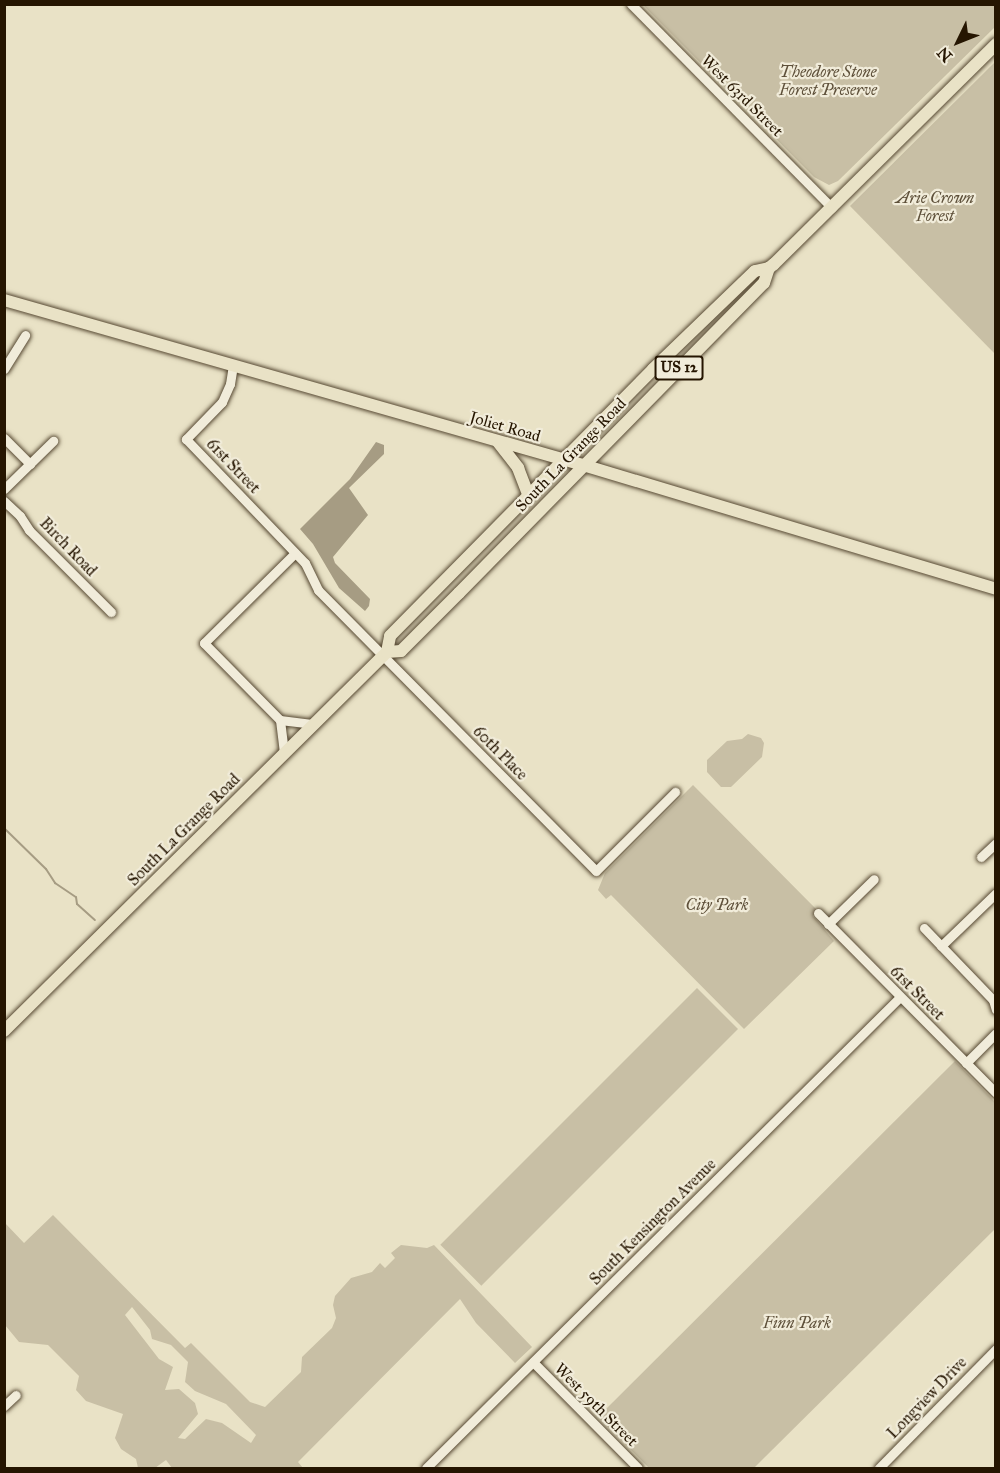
<!DOCTYPE html>
<html>
<head>
<meta charset="utf-8">
<style>
  body { margin:0 }
  #map { position:relative; width:1000px; height:1473px; overflow:hidden; background:#e9e2c6; font-family:"IM FELL Great Primer",serif }
  div>[style] { position:absolute }
  .green>* { inset:0; background:#c8bfa5; transform-origin:0 0 }
  .water>* { inset:0; background:#a69c83 }
  .stream>* { height:2px; margin:-1px; padding:0 1px; transform-origin:1px; border-radius:1px; background:#a69c83 }
  .roads { filter:drop-shadow(0 0 2px #564832) drop-shadow(0 0 2px #564832) }
  .minor>* { height:9px; margin:-4.5px; padding:0 4.5px; transform-origin:4.5px; border-radius:4.5px; background:#f1ecda }
  .major>* { height:12px; margin:-6px; padding:0 6px; transform-origin:6px; border-radius:6px; background:#e9e2c6 }
  span { translate:-50% -50%; white-space:nowrap; text-align:center; line-height:1.15; -webkit-text-stroke:4.5px #f1ecda; paint-order:stroke }
  .shield-label span { padding:2px 4px; background:#f1ecda; border:2px solid; border-radius:4px; -webkit-text-stroke-width:0 }
  .shield-label { font-size:15px; color:#251501; font-weight:700 }
  .park-label { font-size:16px; color:#5e503a; font-style:italic }
  .street-label { font-size:16px; color:#251501 }
  .frame { position:absolute; inset:0; border:6px solid #251501; pointer-events:none }
  .north { position:absolute; left:928px; top:12px; width:60px; height:60px; -webkit-text-stroke:4px #f1ecda; paint-order:stroke; rotate:227deg; font-size:16px; font-weight:700; line-height:24px; text-align:center; color:#251501 }
  .north::after { content:''; display:block; margin:auto; width:21px; height:27px; background:#251501; clip-path:polygon(50% 0,100% 100%,50% 72%,0 100%) }
</style>
</head>
<body>
<div id="map">
  <div class="green">
    <div style="clip-path:polygon(643px 5px,995px 5px,995px 27px,838px 181px,829px 185px,814px 177px)"></div>
    <div style="clip-path:polygon(995px 62px,995px 354px,850px 206px)"></div>
    <div style="clip-path:polygon(748px 734px,761px 738px,764px 743px,762px 757px,731px 787px,721px 787px,707px 772px,707px 760px,727px 741px,742px 739px)"></div>
    <div style="clip-path:polygon(693px 785px,818px 911px,813px 916px,834px 941px,744px 1029px,611px 895px,606px 899px,598px 890px,605px 873px)"></div>
    <div style="left:697px;top:988px;width:58px;height:363px;rotate:45deg"></div>
    <div style="clip-path:polygon(955px 1061px,995px 1102px,995px 1229px,754px 1468px,649px 1468px,598px 1417px)"></div>
    <div style="clip-path:polygon(evenodd,53px 1215px,185px 1348px,191px 1343px,250px 1402px,265px 1407px,301px 1372px,302px 1357px,332px 1328px,336px 1318px,333px 1305px,335px 1296px,351px 1278px,372px 1272px,380px 1263px,385px 1268px,395px 1258px,391px 1253px,401px 1245px,427px 1248px,434px 1245px,532px 1347px,515px 1363px,476px 1323px,460px 1299px,298px 1462px,303px 1468px,172px 1468px,166px 1460px,155px 1468px,138px 1468px,136px 1459px,121px 1449px,115px 1438px,123px 1414px,86px 1401px,76px 1390px,79px 1376px,48px 1345px,19px 1342px,5px 1325px,5px 1223px,24px 1243px,53px 1215px,132px 1307px,150px 1330px,152px 1339px,171px 1345px,188px 1362px,185px 1382px,195px 1391px,226px 1404px,256px 1435px,251px 1443px,222px 1423px,206px 1419px,185px 1439px,178px 1438px,198px 1414px,195px 1403px,179px 1389px,165px 1390px,173px 1367px,159px 1359px,125px 1315px,132px 1307px)"></div>
  </div>
  <div class="water">
    <div style="clip-path:polygon(376px 442px,384px 445px,384px 454px,349px 488px,368px 515px,333px 557px,335px 563px,370px 599px,369px 606px,365px 611px,339px 588px,313px 544px,300px 529px,350px 479px)"></div>
  </div>
  <div class="stream">
    <div style="left:4px;top:828px;width:59px;rotate:44.3deg"></div>
    <div style="left:46px;top:869px;width:17px;rotate:57deg"></div>
    <div style="left:55px;top:883px;width:25px;rotate:34deg"></div>
    <div style="left:76px;top:897px;width:7px;rotate:82deg"></div>
    <div style="left:77px;top:904px;width:24px;rotate:42deg"></div>
  </div>
  <div class="roads">
    <div class="minor">
      <div style="left:631px;top:4px;width:286px;rotate:45.4deg"></div>
      <div style="left:233px;top:365px;width:19px;rotate:99deg"></div>
      <div style="left:230px;top:384px;width:20px;rotate:114deg"></div>
      <div style="left:222px;top:402px;width:52px;rotate:134.2deg"></div>
      <div style="left:186px;top:439px;width:172px;rotate:46.2deg"></div>
      <div style="left:305px;top:563px;width:30px;rotate:64deg"></div>
      <div style="left:318px;top:590px;width:395px;rotate:45.3deg"></div>
      <div style="left:596px;top:871px;width:112px;rotate:-45deg"></div>
      <div style="left:4px;top:369px;width:40px;rotate:-58deg"></div>
      <div style="left:4px;top:438px;width:37px;rotate:45deg"></div>
      <div style="left:4px;top:489px;width:69px;rotate:-44.4deg"></div>
      <div style="left:4px;top:501px;width:22px;rotate:43deg"></div>
      <div style="left:20px;top:516px;width:17px;rotate:57deg"></div>
      <div style="left:29px;top:530px;width:116px;rotate:45deg"></div>
      <div style="left:295px;top:553px;width:128px;rotate:135.3deg"></div>
      <div style="left:204px;top:643px;width:108px;rotate:45.4deg"></div>
      <div style="left:280px;top:720px;width:34px;rotate:7deg"></div>
      <div style="left:280px;top:720px;width:33px;rotate:83deg"></div>
      <div style="left:981px;top:857px;width:21px;rotate:-43deg"></div>
      <div style="left:818px;top:913px;width:253px;rotate:45.3deg"></div>
      <div style="left:828px;top:924px;width:64px;rotate:-44.4deg"></div>
      <div style="left:924px;top:928px;width:100px;rotate:46.2deg"></div>
      <div style="left:993px;top:1000px;width:10px;rotate:73deg"></div>
      <div style="left:941px;top:946px;width:76px;rotate:-43.9deg"></div>
      <div style="left:966px;top:1063px;width:42px;rotate:-45deg"></div>
      <div style="left:533px;top:1362px;width:149px;rotate:45.3deg"></div>
      <div style="left:4px;top:1406px;width:16px;rotate:-43deg"></div>
      <div style="left:426px;top:1468px;width:668px;rotate:-44.82deg"></div>
      <div style="left:879px;top:1468px;width:167px;rotate:-45.5deg"></div>
    </div>
    <div class="major">
      <div style="left:4px;top:300px;width:602px;rotate:15.91deg"></div>
      <div style="left:583px;top:465px;width:431px;rotate:16.7deg"></div>
      <div style="left:498px;top:442px;width:33px;rotate:52deg"></div>
      <div style="left:518px;top:468px;width:28px;rotate:69deg"></div>
      <div style="left:387px;top:652px;width:14px;rotate:-4deg"></div>
      <div style="left:401px;top:651px;width:82px;rotate:-45deg"></div>
      <div style="left:459px;top:593px;width:435px;rotate:-45.5deg"></div>
      <div style="left:764px;top:283px;width:16px;rotate:-72deg"></div>
      <div style="left:4px;top:1031px;width:533px;rotate:-44.7deg"></div>
      <div style="left:383px;top:656px;width:6px;rotate:-45deg"></div>
      <div style="left:387px;top:652px;width:16px;rotate:-79deg"></div>
      <div style="left:390px;top:636px;width:375px;rotate:-45.4deg"></div>
      <div style="left:653px;top:369px;width:141px;rotate:-43.9deg"></div>
      <div style="left:755px;top:271px;width:14px;rotate:-12deg"></div>
      <div style="left:769px;top:268px;width:6px;rotate:-39deg"></div>
      <div style="left:774px;top:264px;width:313px;rotate:-44.7deg"></div>
    </div>
  </div>
  <div class="shield-label">
    <span style="left:679px;top:368px">US 12</span>
  </div>
  <div class="park-label">
    <span style="left:828px;top:81px">Theodore Stone<br>Forest Preserve</span>
    <span style="left:935px;top:207px">Arie Crown<br>Forest</span>
    <span style="left:717px;top:905px">City Park</span>
    <span style="left:797px;top:1323px">Finn Park</span>
  </div>
  <div class="street-label">
    <span style="left:742px;top:96px;rotate:45deg">West 63rd Street</span>
    <span style="left:505px;top:427px;rotate:16deg">Joliet Road</span>
    <span style="left:571px;top:455px;rotate:-46deg">South La Grange Road</span>
    <span style="left:233px;top:466px;rotate:46deg">61st Street</span>
    <span style="left:68px;top:547px;rotate:46deg">Birch Road</span>
    <span style="left:500px;top:753px;rotate:45deg">60th Place</span>
    <span style="left:184px;top:830px;rotate:-45deg">South La Grange Road</span>
    <span style="left:917px;top:993px;rotate:45deg">61st Street</span>
    <span style="left:653px;top:1222px;rotate:-45deg">South Kensington Avenue</span>
    <span style="left:927px;top:1398px;rotate:-46deg">Longview Drive</span>
    <span style="left:596px;top:1405px;rotate:45deg">West 59th Street</span>
  </div>
  <div class="frame"></div>
  <div class="north">N</div>
</div>
</body>
</html>
